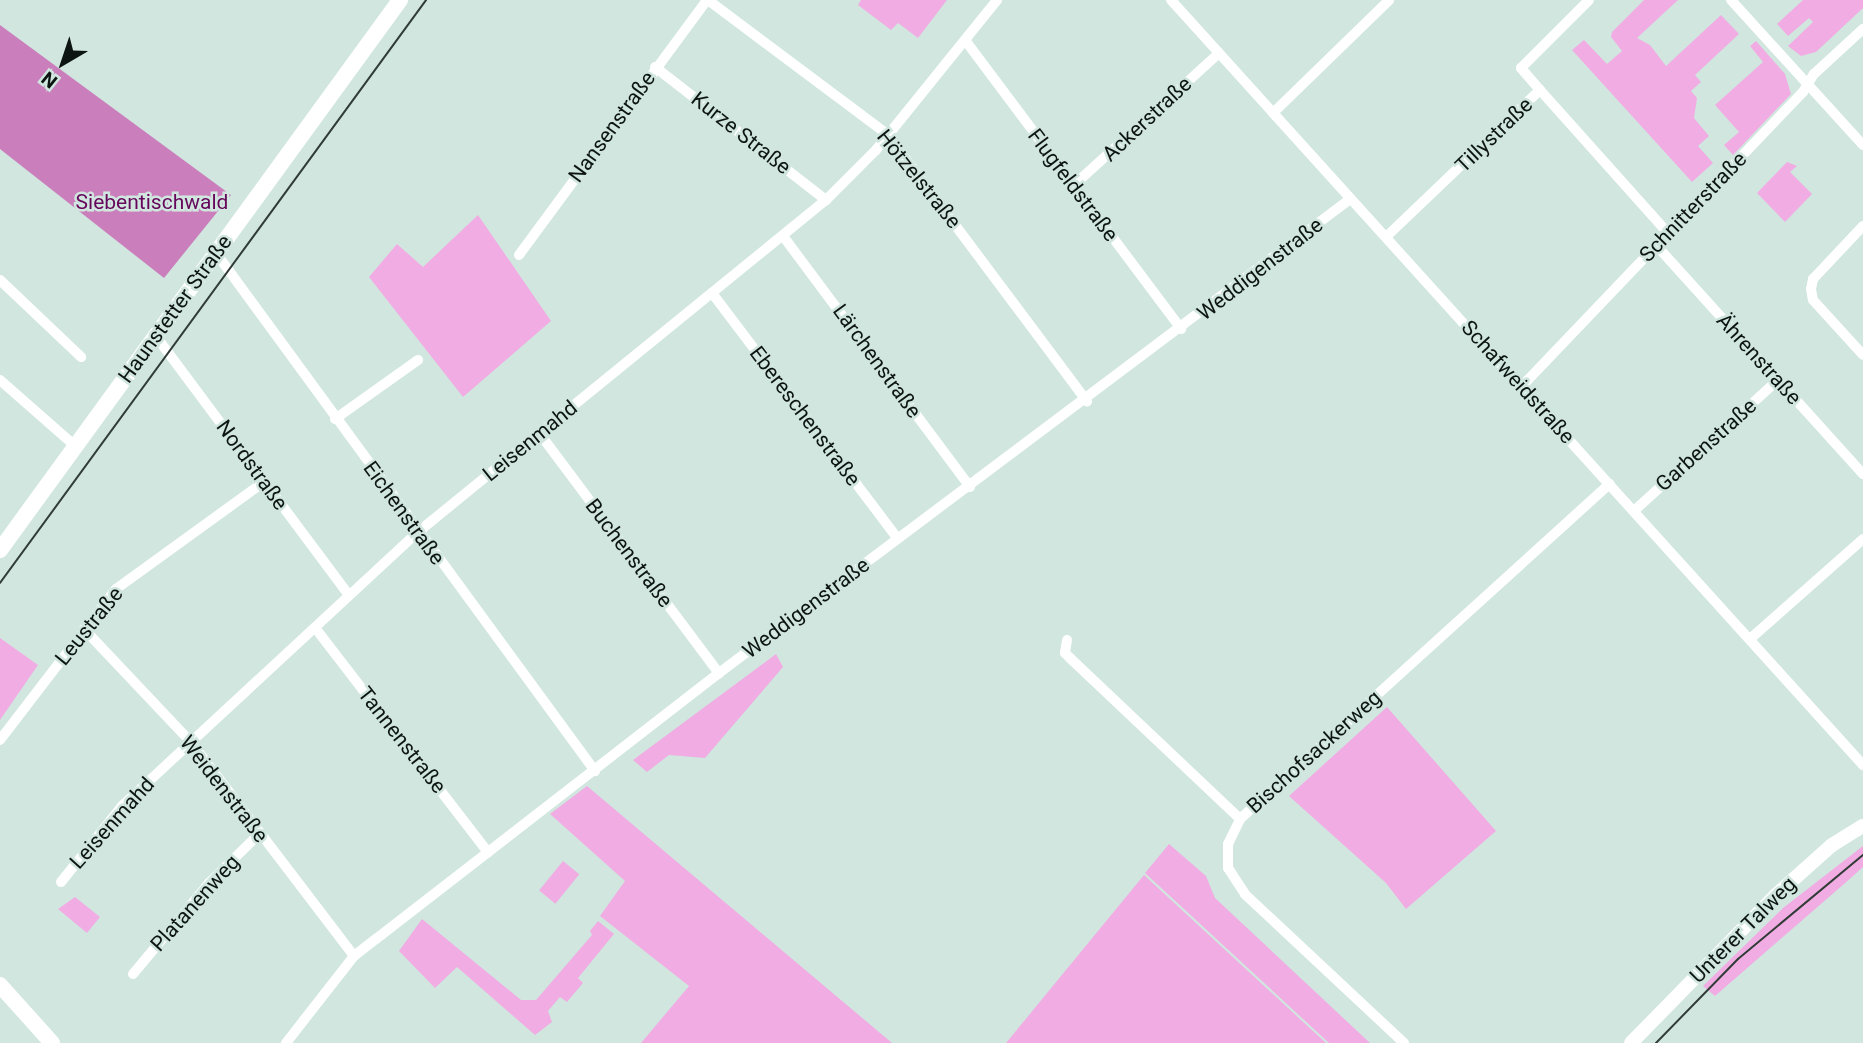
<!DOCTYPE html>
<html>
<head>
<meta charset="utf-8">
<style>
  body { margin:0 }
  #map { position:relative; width:1863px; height:1043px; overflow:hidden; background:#d0e6df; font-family:Roboto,sans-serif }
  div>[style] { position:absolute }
  .green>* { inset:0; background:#f1ade3; transform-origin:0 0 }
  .forest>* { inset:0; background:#ca7fbc }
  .minor>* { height:10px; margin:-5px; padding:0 5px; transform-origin:5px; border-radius:5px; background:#fff }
  .tertiary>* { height:14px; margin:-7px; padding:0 7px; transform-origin:7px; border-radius:7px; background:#fff }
  .secondary>* { height:16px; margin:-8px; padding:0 8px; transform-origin:8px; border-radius:8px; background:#fff }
  .tram>* { height:2px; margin:-1px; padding:0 1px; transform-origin:1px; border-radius:1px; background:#313b37 }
  span { translate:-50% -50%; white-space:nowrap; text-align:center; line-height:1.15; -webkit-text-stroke:5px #d0e6df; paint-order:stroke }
  .street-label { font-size:21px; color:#0d1512 }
  .park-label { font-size:21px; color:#66075b }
  .north { position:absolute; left:28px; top:28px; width:70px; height:70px; -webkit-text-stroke:5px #d0e6df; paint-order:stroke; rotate:219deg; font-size:19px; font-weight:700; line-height:28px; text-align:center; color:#0d1512 }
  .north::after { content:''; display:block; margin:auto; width:24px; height:32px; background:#0d1512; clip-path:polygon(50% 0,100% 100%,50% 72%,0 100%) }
</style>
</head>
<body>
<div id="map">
  <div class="green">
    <div style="clip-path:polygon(861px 0,947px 0,918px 38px,898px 23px,891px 30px,858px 5px)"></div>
    <div style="clip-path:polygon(1644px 0,1678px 0,1637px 38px,1650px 45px,1666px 66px,1721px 15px,1739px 34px,1695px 75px,1701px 82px,1691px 91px,1697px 98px,1694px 118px,1709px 136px,1698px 146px,1713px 163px,1692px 182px,1572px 50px,1584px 40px,1607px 64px,1622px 51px,1611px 37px,1612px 32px)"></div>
    <div style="clip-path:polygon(1803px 0,1863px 0,1863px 8px,1816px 52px,1801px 56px,1788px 46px,1813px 22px,1809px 18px,1788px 36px,1777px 24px)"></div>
    <div style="clip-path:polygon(1756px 41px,1785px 74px,1791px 94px,1733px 155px,1724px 145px,1739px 132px,1715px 105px,1763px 62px,1750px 46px)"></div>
    <div style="clip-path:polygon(1787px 162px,1797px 166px,1790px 172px,1812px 194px,1785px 222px,1757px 193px)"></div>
    <div style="clip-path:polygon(478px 215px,551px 321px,463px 397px,369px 277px,397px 244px,423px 267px)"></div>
    <div style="clip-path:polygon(0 638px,38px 665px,0 720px)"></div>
    <div style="clip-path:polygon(776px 654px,783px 667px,705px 758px,669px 755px,647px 772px,633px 760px)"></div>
    <div style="clip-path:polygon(1387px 707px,1496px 831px,1406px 909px,1386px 883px,1289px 796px)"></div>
    <div style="clip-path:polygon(587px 786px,892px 1043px,641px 1043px,689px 986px,600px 916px,625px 881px,550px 814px)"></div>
    <div style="clip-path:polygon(1169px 844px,1206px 876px,1215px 898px,1370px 1043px,1329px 1043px,1145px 873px)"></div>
    <div style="clip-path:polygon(1863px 846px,1863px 867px,1844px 884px,1715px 996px,1703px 986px,1783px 908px)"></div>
    <div style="left:563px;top:861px;width:21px;height:38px;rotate:39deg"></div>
    <div style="clip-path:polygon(1144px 875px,1326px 1043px,1006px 1043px)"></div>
    <div style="clip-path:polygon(75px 897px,100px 917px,87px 933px,58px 909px)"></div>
    <div style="clip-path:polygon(422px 919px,521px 1000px,536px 1000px,592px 935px,590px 931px,598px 921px,614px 934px,578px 978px,583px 983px,567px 1002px,560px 997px,548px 1011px,552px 1022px,535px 1035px,457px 967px,435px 988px,399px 951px)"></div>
  </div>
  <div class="forest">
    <div style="clip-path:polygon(0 25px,231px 195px,164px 278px,0 149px)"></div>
  </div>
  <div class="minor">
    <div style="left:708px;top:0;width:224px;rotate:36.8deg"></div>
    <div style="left:887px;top:134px;width:334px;rotate:53.2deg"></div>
    <div style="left:1171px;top:0;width:1032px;rotate:47.87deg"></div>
    <div style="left:1731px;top:0;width:196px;rotate:47.7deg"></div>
    <div style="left:965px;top:40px;width:361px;rotate:53.2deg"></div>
    <div style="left:655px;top:67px;width:217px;rotate:37.9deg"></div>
    <div style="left:1540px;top:90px;width:192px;rotate:48.2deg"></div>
    <div style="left:1273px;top:113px;width:162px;rotate:-44.2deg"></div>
    <div style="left:1074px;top:185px;width:196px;rotate:-42.3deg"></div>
    <div style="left:1863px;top:226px;width:73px;rotate:133.3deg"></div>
    <div style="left:1813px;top:279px;width:10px;rotate:101deg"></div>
    <div style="left:1811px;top:289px;width:11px;rotate:80deg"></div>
    <div style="left:1813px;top:300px;width:74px;rotate:47.7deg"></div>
    <div style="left:783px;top:236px;width:313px;rotate:53.3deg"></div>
    <div style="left:1386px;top:237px;width:213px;rotate:-43.7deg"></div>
    <div style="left:1540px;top:90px;width:29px;rotate:-131deg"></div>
    <div style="left:1521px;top:68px;width:96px;rotate:-45deg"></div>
    <div style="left:1656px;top:245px;width:309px;rotate:47.9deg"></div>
    <div style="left:216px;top:253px;width:642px;rotate:53.81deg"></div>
    <div style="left:519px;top:255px;width:317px;rotate:-53.6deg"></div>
    <div style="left:0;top:280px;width:112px;rotate:43.5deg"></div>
    <div style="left:712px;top:293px;width:308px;rotate:52.9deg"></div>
    <div style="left:155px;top:335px;width:323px;rotate:53.3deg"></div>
    <div style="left:0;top:380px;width:100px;rotate:41.3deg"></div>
    <div style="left:1522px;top:386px;width:407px;rotate:-46.3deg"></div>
    <div style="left:1803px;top:92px;width:21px;rotate:-59deg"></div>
    <div style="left:1814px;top:74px;width:67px;rotate:-42.6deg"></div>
    <div style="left:335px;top:419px;width:102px;rotate:-35.4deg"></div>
    <div style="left:540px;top:434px;width:299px;rotate:53.2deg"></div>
    <div style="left:1635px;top:510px;width:193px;rotate:-42.3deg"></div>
    <div style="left:84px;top:629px;width:156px;rotate:46.6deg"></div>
    <div style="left:191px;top:742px;width:269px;rotate:52.7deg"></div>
    <div style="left:316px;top:629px;width:282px;rotate:52.4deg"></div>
    <div style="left:1750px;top:639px;width:151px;rotate:-41.5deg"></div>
    <div style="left:1067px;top:640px;width:13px;rotate:99deg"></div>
    <div style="left:1065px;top:653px;width:8px;rotate:45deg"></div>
    <div style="left:1071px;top:659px;width:233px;rotate:43.4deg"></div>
    <div style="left:0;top:740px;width:190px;rotate:-52.5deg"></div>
    <div style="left:116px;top:589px;width:183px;rotate:-35.9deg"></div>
    <div style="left:61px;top:882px;width:97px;rotate:-51.2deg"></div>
    <div style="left:122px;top:806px;width:403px;rotate:-42.8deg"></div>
    <div style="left:418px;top:532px;width:526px;rotate:-39.14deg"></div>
    <div style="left:826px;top:200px;width:71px;rotate:-45deg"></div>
    <div style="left:876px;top:150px;width:193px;rotate:-51.1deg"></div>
    <div style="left:133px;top:974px;width:119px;rotate:-50.1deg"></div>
    <div style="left:209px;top:883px;width:70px;rotate:-44.4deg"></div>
    <div style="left:286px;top:1043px;width:110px;rotate:-52deg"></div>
    <div style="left:354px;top:956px;width:28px;rotate:-38deg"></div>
    <div style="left:376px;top:939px;width:434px;rotate:-37.8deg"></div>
    <div style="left:719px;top:673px;width:789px;rotate:-36.91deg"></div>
    <div style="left:1404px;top:1043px;width:218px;rotate:-136.9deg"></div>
    <div style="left:1245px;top:894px;width:31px;rotate:-123deg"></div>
    <div style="left:1228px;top:868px;width:24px;rotate:-90deg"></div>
    <div style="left:1228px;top:844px;width:28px;rotate:-64deg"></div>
    <div style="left:1240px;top:819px;width:499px;rotate:-42.2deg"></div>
  </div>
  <div class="tertiary">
    <div style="left:1631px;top:1043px;width:207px;rotate:-45.6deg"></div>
    <div style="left:1776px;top:895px;width:75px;rotate:-41.8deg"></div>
    <div style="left:1832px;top:845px;width:36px;rotate:-32deg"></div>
  </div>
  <div class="secondary">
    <div style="left:0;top:550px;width:680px;rotate:-53.97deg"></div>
    <div style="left:0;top:985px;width:78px;rotate:48.1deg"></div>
  </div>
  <div class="tram">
    <div style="left:0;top:583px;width:722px;rotate:-53.84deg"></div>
    <div style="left:1656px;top:1043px;width:117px;rotate:-45.7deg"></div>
    <div style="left:1738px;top:959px;width:163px;rotate:-39.8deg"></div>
  </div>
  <div class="street-label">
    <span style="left:1147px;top:119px;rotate:-43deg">Ackerstraße</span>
    <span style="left:612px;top:127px;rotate:-54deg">Nansenstraße</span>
    <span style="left:741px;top:133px;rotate:38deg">Kurze Straße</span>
    <span style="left:1494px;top:135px;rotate:-44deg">Tillystraße</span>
    <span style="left:919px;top:179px;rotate:51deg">Hötzelstraße</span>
    <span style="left:1073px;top:185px;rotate:53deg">Flugfeldstraße</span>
    <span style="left:1693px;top:207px;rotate:-46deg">Schnitterstraße</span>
    <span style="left:1260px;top:269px;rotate:-38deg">Weddigenstraße</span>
    <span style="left:175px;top:309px;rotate:-54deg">Haunstetter Straße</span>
    <span style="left:1759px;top:359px;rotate:48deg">Ährenstraße</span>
    <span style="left:877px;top:361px;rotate:54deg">Lärchenstraße</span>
    <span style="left:1518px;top:382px;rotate:48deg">Schafweidstraße</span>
    <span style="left:805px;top:416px;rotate:53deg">Ebereschenstraße</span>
    <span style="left:530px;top:441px;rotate:-39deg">Leisenmahd</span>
    <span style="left:1706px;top:445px;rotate:-42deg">Garbenstraße</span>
    <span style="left:252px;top:465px;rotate:54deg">Nordstraße</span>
    <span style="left:404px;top:513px;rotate:54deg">Eichenstraße</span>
    <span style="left:629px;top:553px;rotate:53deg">Buchenstraße</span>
    <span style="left:806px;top:608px;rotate:-37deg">Weddigenstraße</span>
    <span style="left:89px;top:626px;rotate:-51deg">Leustraße</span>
    <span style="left:402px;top:740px;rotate:52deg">Tannenstraße</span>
    <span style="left:1314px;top:752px;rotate:-42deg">Bischofsackerweg</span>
    <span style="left:224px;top:789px;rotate:52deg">Weidenstraße</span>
    <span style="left:112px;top:823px;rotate:-48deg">Leisenmahd</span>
    <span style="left:195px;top:903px;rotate:-48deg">Platanenweg</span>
    <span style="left:1743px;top:930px;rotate:-45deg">Unterer Talweg</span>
  </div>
  <div class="park-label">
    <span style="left:152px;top:202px">Siebentischwald</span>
  </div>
  <div class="north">N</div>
</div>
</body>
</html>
